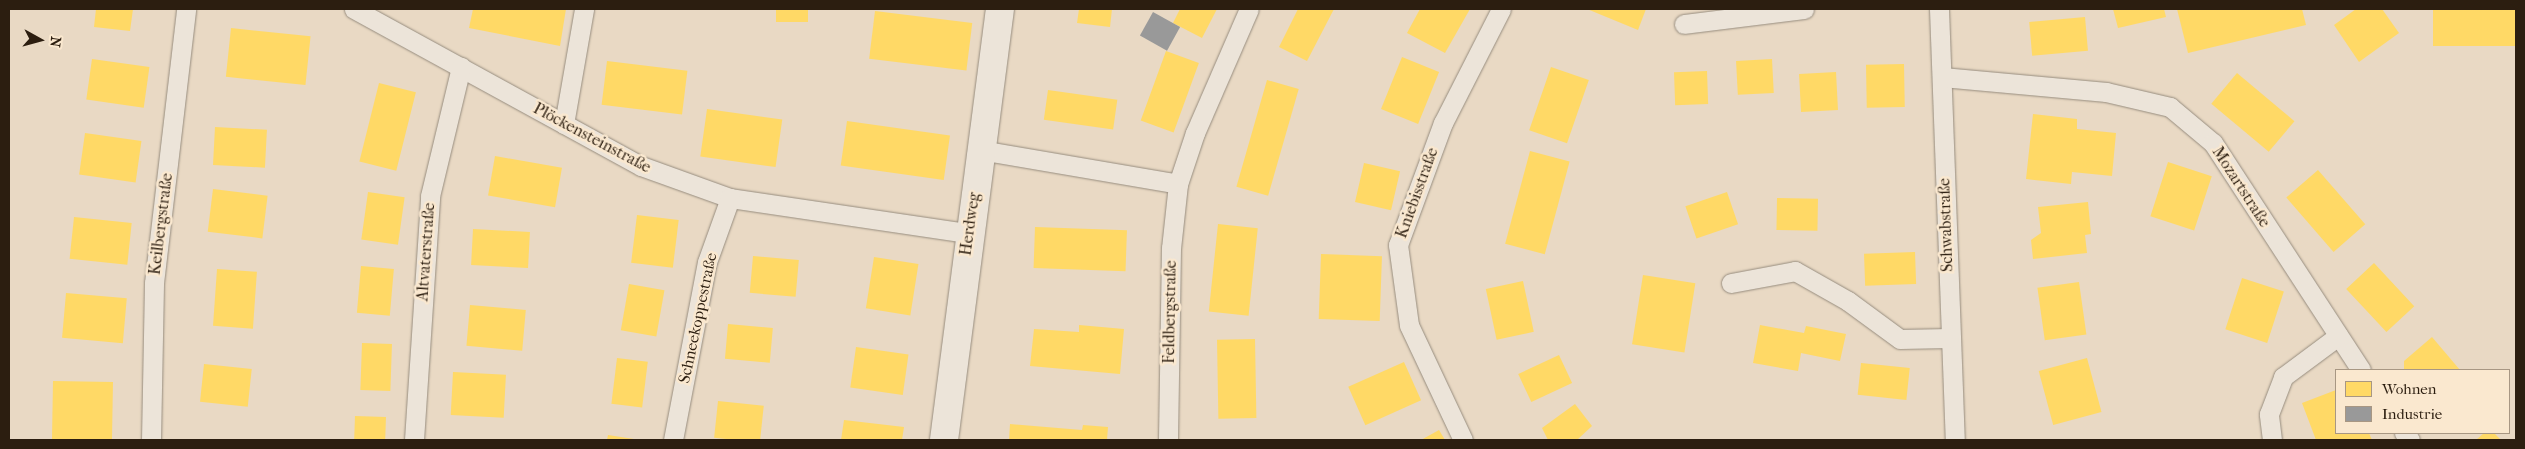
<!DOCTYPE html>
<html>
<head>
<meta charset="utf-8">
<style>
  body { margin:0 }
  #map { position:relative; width:2525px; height:449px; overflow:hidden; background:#e9d9c4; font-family:"IM FELL French Canon",serif }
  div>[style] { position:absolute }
  .homes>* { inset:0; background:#ffd966; transform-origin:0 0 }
  .industry>* { inset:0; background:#999; transform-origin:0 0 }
  .roads { filter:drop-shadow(0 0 1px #968c7e) drop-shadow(0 0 1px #968c7e) }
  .street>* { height:19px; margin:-9.5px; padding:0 9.5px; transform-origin:9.5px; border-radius:9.5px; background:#ece4d9 }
  .secondary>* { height:28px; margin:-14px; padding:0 14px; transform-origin:14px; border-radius:14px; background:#ece4d9 }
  span { translate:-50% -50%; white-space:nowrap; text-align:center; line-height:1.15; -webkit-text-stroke:5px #fae8cf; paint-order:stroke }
  .street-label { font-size:16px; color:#2c1e10 }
  .frame { position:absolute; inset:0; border:10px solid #2c1e10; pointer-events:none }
  .legend { position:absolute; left:2335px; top:369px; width:175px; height:65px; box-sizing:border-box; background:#fae8cf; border:1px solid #a89783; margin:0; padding:6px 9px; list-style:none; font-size:15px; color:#2c1e10 }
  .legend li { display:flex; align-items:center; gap:10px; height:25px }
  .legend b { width:25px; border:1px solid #a89783 }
  .north { position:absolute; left:15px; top:15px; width:50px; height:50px; -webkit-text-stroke:4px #fae8cf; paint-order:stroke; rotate:97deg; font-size:14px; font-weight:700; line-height:20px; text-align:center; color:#2c1e10 }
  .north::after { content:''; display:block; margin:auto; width:18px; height:22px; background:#2c1e10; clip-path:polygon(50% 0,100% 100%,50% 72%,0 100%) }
</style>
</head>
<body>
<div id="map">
  <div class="homes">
    <div style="clip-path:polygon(96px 9px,133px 9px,130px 31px,94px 27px)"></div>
    <div style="clip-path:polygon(473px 9px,566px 9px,560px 46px,469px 28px)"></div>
    <div style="left:776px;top:9px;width:32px;height:13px"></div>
    <div style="clip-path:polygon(1079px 9px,1112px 9px,1110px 27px,1077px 23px)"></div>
    <div style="clip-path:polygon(1180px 9px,1217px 9px,1202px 38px,1173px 23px)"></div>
    <div style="clip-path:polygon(1298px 9px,1334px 9px,1307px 61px,1279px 47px)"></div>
    <div style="clip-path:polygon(1420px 9px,1470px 9px,1445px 53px,1407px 33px)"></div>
    <div style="clip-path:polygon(1587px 9px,1646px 9px,1638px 30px)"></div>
    <div style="clip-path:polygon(2113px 9px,2164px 9px,2166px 17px,2118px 28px)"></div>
    <div style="clip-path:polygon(2177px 9px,2302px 9px,2306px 25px,2188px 53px)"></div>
    <div style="clip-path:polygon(2356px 9px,2382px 9px,2399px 33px,2359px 62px,2334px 25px)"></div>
    <div style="left:2516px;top:9px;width:37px;height:83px;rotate:90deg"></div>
    <div style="left:875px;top:11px;width:98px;height:48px;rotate:7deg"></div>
    <div style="left:2085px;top:17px;width:34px;height:56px;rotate:85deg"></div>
    <div style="left:231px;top:28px;width:80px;height:49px;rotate:6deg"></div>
    <div style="left:1166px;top:51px;width:35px;height:74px;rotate:20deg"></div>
    <div style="left:1402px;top:57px;width:40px;height:56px;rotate:22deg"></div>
    <div style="left:92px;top:59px;width:58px;height:41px;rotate:8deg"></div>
    <div style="left:1772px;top:59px;width:34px;height:36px;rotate:87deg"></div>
    <div style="left:607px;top:61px;width:81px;height:44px;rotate:7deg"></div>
    <div style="left:1904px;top:64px;width:43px;height:38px;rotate:89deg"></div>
    <div style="left:1551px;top:67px;width:40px;height:67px;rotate:19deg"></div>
    <div style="left:1707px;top:71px;width:33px;height:33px;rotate:88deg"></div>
    <div style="left:1836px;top:72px;width:38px;height:37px;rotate:87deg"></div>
    <div style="left:2237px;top:73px;width:75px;height:40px;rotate:40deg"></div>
    <div style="left:1267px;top:80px;width:33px;height:111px;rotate:16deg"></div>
    <div style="left:379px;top:83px;width:38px;height:81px;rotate:14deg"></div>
    <div style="left:1048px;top:90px;width:70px;height:30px;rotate:8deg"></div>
    <div style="left:707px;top:109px;width:76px;height:48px;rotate:8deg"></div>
    <div style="clip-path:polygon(2033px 114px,2077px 119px,2077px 129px,2116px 133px,2112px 176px,2072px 172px,2071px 184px,2026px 179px)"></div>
    <div style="left:847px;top:121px;width:104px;height:45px;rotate:8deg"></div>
    <div style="left:215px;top:127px;width:52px;height:38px;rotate:3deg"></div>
    <div style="left:85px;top:133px;width:57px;height:42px;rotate:8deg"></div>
    <div style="left:1530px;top:151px;width:41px;height:96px;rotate:15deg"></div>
    <div style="left:495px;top:156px;width:68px;height:40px;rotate:10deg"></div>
    <div style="left:2168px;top:162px;width:46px;height:57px;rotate:18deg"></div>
    <div style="left:1364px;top:163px;width:37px;height:40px;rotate:13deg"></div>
    <div style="left:2318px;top:170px;width:72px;height:42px;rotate:49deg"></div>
    <div style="left:213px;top:189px;width:55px;height:43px;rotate:7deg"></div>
    <div style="left:368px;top:192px;width:37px;height:48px;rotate:8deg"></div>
    <div style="left:1727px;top:192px;width:34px;height:44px;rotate:71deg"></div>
    <div style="left:1777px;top:198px;width:41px;height:32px;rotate:1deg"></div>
    <div style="clip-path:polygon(2088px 202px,2091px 234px,2085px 235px,2087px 253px,2033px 259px,2031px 240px,2041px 233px,2038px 207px)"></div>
    <div style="left:637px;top:215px;width:42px;height:48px;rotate:7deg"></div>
    <div style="left:74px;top:217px;width:58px;height:42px;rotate:6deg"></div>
    <div style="left:1218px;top:224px;width:40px;height:88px;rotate:6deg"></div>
    <div style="left:1035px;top:227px;width:92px;height:41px;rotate:2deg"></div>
    <div style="left:473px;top:229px;width:57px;height:36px;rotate:3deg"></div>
    <div style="left:1915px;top:252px;width:32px;height:51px;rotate:88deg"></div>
    <div style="left:1321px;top:254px;width:61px;height:65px;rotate:2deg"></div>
    <div style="left:753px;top:256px;width:46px;height:37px;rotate:5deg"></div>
    <div style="left:874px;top:257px;width:45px;height:52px;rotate:9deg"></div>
    <div style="left:2374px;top:263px;width:59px;height:38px;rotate:47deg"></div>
    <div style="left:361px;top:266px;width:33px;height:47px;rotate:5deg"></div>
    <div style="left:217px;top:269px;width:40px;height:57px;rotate:4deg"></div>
    <div style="left:1643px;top:275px;width:53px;height:70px;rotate:9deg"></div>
    <div style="left:2242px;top:278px;width:44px;height:54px;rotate:18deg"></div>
    <div style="left:1523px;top:281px;width:52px;height:38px;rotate:78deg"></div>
    <div style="left:2079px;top:282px;width:53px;height:42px;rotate:82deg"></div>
    <div style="left:629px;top:284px;width:36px;height:47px;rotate:10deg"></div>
    <div style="left:66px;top:293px;width:61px;height:45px;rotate:5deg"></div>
    <div style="left:470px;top:305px;width:56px;height:41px;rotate:5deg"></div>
    <div style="left:728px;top:324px;width:45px;height:35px;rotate:5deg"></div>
    <div style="clip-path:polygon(1079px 325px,1124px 329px,1120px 374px,1030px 366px,1034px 329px,1079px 332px)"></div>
    <div style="clip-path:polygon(1760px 325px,1804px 333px,1806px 326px,1846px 334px,1840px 361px,1801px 353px,1798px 371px,1753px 363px)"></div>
    <div style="clip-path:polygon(2432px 337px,2460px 370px,2404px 370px,2404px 361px)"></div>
    <div style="left:1255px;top:339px;width:79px;height:38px;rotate:89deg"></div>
    <div style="left:362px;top:343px;width:30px;height:47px;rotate:2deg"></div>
    <div style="left:856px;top:347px;width:53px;height:41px;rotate:8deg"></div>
    <div style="left:1559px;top:355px;width:31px;height:45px;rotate:65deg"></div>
    <div style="left:617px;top:358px;width:31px;height:46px;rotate:7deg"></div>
    <div style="left:2087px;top:358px;width:56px;height:50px;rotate:75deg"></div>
    <div style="left:1404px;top:362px;width:42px;height:61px;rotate:66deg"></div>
    <div style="left:1861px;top:363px;width:49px;height:32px;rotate:6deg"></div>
    <div style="left:204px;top:364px;width:48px;height:38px;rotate:6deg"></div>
    <div style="left:453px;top:372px;width:53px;height:43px;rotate:3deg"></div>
    <div style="left:53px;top:381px;width:60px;height:58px;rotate:1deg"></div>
    <div style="clip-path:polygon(2336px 390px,2336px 433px,2369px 433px,2372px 440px,2316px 440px,2302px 403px)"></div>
    <div style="left:718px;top:401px;width:46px;height:37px;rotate:6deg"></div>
    <div style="clip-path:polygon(1575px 404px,1592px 426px,1577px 440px,1548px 440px,1542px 428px)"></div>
    <div style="left:355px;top:416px;width:31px;height:24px;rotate:2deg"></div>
    <div style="clip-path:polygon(844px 420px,904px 427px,902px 440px,841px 440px)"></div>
    <div style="clip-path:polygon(1010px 424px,1082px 430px,1083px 425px,1108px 427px,1107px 440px,1009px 440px)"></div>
    <div style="clip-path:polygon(1439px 430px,1445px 440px,1421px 440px)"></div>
    <div style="clip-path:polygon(2484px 433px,2494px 433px,2501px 440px,2476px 440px)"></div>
    <div style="clip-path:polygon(608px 435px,634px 439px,634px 440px,607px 440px)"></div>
  </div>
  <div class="industry">
    <div style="left:1153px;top:12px;width:31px;height:27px;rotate:29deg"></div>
  </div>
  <div class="roads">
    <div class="street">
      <div style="left:354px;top:9px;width:327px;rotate:28.7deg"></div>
      <div style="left:641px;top:166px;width:95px;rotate:19.8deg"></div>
      <div style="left:730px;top:198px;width:241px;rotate:8.4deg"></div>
      <div style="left:1939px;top:9px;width:431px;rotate:87.9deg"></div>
      <div style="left:1684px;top:24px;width:121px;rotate:-7.1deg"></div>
      <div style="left:1942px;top:77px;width:165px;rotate:5.2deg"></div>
      <div style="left:2106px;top:92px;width:66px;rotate:13.2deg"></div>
      <div style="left:2170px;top:107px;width:56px;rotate:39.9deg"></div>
      <div style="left:2213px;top:143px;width:271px;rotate:56.9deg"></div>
      <div style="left:564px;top:124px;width:117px;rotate:-80.1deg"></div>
      <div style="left:980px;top:150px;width:201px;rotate:9.7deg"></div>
      <div style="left:1178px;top:184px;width:64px;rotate:96.2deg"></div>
      <div style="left:1171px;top:248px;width:192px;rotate:90.9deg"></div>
      <div style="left:1178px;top:184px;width:54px;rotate:-71.6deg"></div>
      <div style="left:1195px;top:133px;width:135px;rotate:-66.5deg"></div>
      <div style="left:1731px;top:283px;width:65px;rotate:-10.6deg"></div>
      <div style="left:1795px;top:271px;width:61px;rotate:29.5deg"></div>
      <div style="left:1848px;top:301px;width:64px;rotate:36.2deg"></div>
      <div style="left:1900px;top:339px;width:49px;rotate:-1.2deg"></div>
      <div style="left:2404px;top:433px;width:9px;rotate:49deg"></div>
      <div style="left:151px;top:440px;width:157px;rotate:-88.9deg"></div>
      <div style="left:154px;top:283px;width:276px;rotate:-83.3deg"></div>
      <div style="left:414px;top:440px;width:245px;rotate:-86.2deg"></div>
      <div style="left:430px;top:196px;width:133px;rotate:-76.5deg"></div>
      <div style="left:673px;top:440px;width:181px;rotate:-79.2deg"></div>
      <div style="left:707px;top:262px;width:68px;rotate:-70.2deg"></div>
      <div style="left:1463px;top:440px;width:127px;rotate:-115.2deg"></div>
      <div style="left:1409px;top:325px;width:81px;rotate:-97.8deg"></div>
      <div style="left:1398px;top:245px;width:130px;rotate:-69.8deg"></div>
      <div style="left:1443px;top:123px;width:128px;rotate:-63deg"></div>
      <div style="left:2272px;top:440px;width:26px;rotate:-97deg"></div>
      <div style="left:2269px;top:414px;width:40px;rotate:-69deg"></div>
      <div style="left:2283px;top:377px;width:69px;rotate:-36.7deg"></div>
    </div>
    <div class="secondary">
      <div style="left:944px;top:440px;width:435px;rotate:-82.6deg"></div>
    </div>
  </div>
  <div class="street-label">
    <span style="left:592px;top:138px;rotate:28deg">Plöckensteinstraße</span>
    <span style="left:2241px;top:187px;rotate:57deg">Mozartstraße</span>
    <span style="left:1417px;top:193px;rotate:-70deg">Kniebisstraße</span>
    <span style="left:161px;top:224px;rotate:-83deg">Keilbergstraße</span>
    <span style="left:970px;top:224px;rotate:-82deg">Herdweg</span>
    <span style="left:1946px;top:225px;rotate:-92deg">Schwabstraße</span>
    <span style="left:426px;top:252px;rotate:-86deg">Altvaterstraße</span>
    <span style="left:1170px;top:312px;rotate:-89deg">Feldbergstraße</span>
    <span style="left:698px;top:318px;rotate:-78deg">Schneekoppestraße</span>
  </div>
  <div class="frame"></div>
  <ul class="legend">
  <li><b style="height:14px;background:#ffd966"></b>Wohnen</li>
  <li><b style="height:14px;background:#999"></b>Industrie</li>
  </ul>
  <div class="north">N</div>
</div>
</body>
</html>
